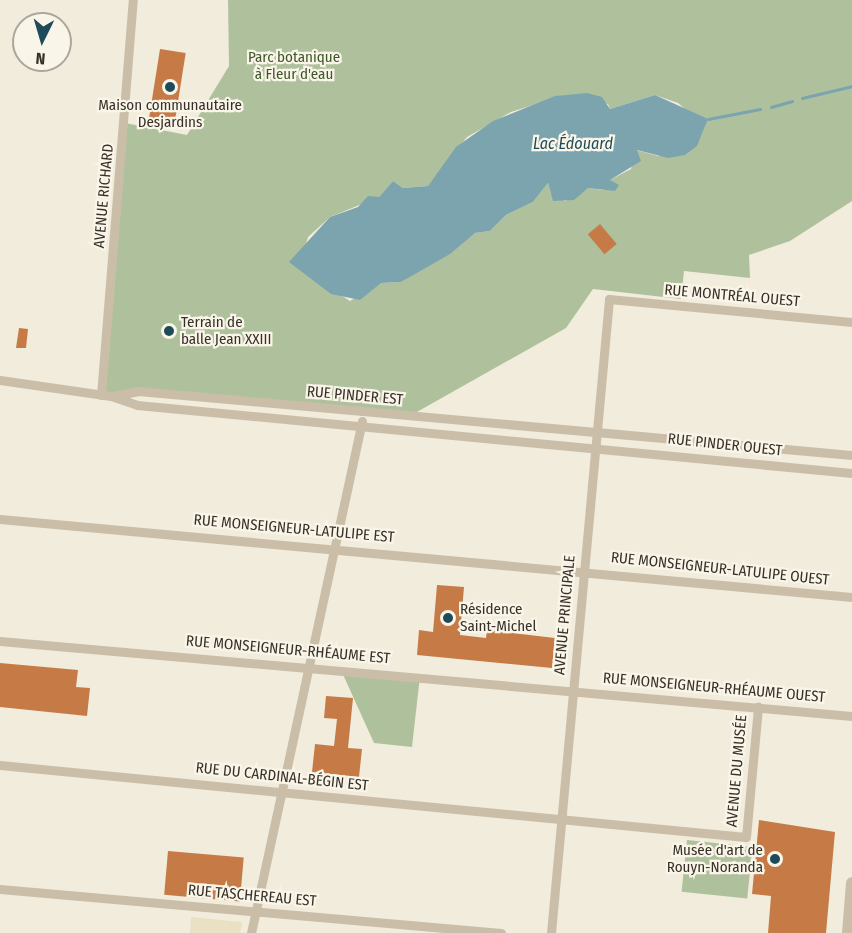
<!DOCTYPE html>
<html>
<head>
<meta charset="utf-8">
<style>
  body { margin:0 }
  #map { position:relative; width:852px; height:933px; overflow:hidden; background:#f2ecdc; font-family:"Fira Sans Condensed",sans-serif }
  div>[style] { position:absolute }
  .green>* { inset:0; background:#afc19c; transform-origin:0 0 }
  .plaza>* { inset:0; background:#eae0c3 }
  .water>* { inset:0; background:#7ba4af }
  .stream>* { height:3px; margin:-1.5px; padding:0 1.5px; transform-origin:1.5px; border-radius:1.5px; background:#7ba4af }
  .building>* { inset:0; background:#c67b47; transform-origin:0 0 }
  .minor>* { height:9px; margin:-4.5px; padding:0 4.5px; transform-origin:4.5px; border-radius:4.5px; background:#cbbea8 }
  .tertiary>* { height:12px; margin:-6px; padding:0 6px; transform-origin:6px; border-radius:6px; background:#cbbea8 }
  .dots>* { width:16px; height:16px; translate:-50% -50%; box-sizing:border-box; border:3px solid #faf5e9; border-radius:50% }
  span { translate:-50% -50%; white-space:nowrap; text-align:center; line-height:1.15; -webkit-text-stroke:4.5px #faf5e9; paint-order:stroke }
  .park-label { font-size:15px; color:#3f562c }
  .poi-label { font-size:15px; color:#373028 }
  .left { translate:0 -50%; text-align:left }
  .right { translate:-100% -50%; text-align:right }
  .street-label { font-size:15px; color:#373028 }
  .water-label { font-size:16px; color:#1e4b59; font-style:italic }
  .north { position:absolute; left:12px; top:12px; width:60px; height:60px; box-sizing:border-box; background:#faf5e9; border:2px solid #aca69c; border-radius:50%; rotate:185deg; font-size:16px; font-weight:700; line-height:24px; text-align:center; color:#373028 }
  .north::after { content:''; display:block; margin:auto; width:21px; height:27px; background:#1e4b59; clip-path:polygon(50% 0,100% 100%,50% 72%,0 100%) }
</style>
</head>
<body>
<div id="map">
  <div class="green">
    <div style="clip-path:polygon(evenodd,228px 0,852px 0,852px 201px,790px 241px,749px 255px,750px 278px,684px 271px,681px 299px,593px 289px,566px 328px,408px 417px,138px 391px,101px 395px,125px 123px,187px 135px,229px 66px,228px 0,565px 95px,608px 104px,610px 109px,655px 95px,678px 103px,705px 126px,697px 145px,658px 156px,636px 150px,631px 169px,610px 180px,613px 184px,604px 190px,588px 188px,565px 201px,551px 194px,548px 183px,533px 202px,506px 215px,490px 231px,475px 233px,401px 282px,381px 283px,350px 301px,299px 268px,308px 237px,330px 217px,379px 197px,393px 181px,403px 188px,428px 186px,467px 137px,511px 112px,565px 95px)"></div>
    <div style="clip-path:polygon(341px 670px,420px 676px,412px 747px,374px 743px)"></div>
    <div style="left:687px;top:840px;width:66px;height:52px;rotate:6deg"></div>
  </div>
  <div class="plaza">
    <div style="clip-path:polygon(191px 917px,242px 922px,240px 933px,190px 933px)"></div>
  </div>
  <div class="water">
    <div style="clip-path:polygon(587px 93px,602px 97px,610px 109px,655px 95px,708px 119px,697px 146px,685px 155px,668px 158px,637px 150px,641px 161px,610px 180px,619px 185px,615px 191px,588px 188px,574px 200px,553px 201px,548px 183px,533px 202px,506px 215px,490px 231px,475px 233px,450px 254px,401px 282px,381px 283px,360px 300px,331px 294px,289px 262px,330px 217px,358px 207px,368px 196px,379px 197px,393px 181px,403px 188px,428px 186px,456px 147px,493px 121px,555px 96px)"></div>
  </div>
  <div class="stream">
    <div style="left:802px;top:98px;width:51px;rotate:-13.5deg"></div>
    <div style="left:771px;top:107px;width:22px;rotate:-16deg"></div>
    <div style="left:708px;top:119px;width:53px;rotate:-10.9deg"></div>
  </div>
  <div class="building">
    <div style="left:160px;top:49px;width:26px;height:72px;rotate:9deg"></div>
    <div style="left:600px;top:224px;width:26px;height:16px;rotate:50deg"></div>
    <div style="clip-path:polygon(19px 328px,28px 329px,26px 348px,16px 348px)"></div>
    <div style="clip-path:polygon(437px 585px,464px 587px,460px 635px,486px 638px,487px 630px,555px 638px,552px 668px,417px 655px,419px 630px,433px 632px)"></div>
    <div style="clip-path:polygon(0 663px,78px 670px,76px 687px,90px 688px,87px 716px,0 707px)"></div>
    <div style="clip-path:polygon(326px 696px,353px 698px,348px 748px,362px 749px,359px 777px,312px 772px,315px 744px,334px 746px,337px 719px,324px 718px)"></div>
    <div style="clip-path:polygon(759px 820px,835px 832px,826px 933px,768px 933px,771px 896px,752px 894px)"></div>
    <div style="left:168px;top:851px;width:76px;height:44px;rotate:5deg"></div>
  </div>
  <div class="minor">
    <div style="left:0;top:380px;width:112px;rotate:8.2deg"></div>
    <div style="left:111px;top:396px;width:28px;rotate:19deg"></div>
    <div style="left:137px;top:405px;width:718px;rotate:5.43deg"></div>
    <div style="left:101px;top:395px;width:396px;rotate:-85.4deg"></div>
    <div style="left:113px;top:396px;width:25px;rotate:-11deg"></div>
    <div style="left:138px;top:391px;width:717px;rotate:5.12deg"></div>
    <div style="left:0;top:519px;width:856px;rotate:5.23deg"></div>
    <div style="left:0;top:641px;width:855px;rotate:5.03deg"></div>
    <div style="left:0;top:765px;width:749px;rotate:5.51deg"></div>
    <div style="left:746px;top:837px;width:131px;rotate:-84.7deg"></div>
    <div style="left:0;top:889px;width:503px;rotate:5.02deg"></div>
    <div style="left:251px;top:933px;width:524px;rotate:-77.77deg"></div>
    <div style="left:551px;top:933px;width:637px;rotate:-84.77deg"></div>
    <div style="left:609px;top:299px;width:244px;rotate:5.4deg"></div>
  </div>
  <div class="tertiary">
    <div style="left:848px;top:933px;width:50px;rotate:-85.4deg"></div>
  </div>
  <div class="dots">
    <div style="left:170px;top:87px;background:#1e4b59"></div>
    <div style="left:169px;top:331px;background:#1e4b59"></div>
    <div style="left:448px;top:618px;background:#1e4b59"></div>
    <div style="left:775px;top:859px;background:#1e4b59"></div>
  </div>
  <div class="park-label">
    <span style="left:294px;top:66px">Parc botanique<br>à Fleur d'eau</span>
  </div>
  <div class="poi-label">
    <span style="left:170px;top:114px">Maison communautaire<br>Desjardins</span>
    <span class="left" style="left:181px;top:331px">Terrain de<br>balle Jean XXIII</span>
    <span class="left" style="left:460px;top:618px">Résidence<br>Saint-Michel</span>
    <span class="right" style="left:763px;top:859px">Musée d'art de<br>Rouyn-Noranda</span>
  </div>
  <div class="street-label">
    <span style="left:104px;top:196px;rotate:-85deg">AVENUE RICHARD</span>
    <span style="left:732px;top:296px;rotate:5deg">RUE MONTRÉAL OUEST</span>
    <span style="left:355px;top:396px;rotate:5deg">RUE PINDER EST</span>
    <span style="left:725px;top:445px;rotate:6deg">RUE PINDER OUEST</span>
    <span style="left:294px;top:529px;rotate:5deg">RUE MONSEIGNEUR-LATULIPE EST</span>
    <span style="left:720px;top:569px;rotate:6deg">RUE MONSEIGNEUR-LATULIPE OUEST</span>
    <span style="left:565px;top:615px;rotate:-85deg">AVENUE PRINCIPALE</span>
    <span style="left:288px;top:650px;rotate:5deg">RUE MONSEIGNEUR-RHÉAUME EST</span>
    <span style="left:714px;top:688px;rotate:5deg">RUE MONSEIGNEUR-RHÉAUME OUEST</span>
    <span style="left:737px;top:771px;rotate:-85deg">AVENUE DU MUSÉE</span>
    <span style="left:282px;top:777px;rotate:6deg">RUE DU CARDINAL-BÉGIN EST</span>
    <span style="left:252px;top:896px;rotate:5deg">RUE TASCHEREAU EST</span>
  </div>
  <div class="water-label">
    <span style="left:573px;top:144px">Lac Édouard</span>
  </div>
  <div class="north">N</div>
</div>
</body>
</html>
